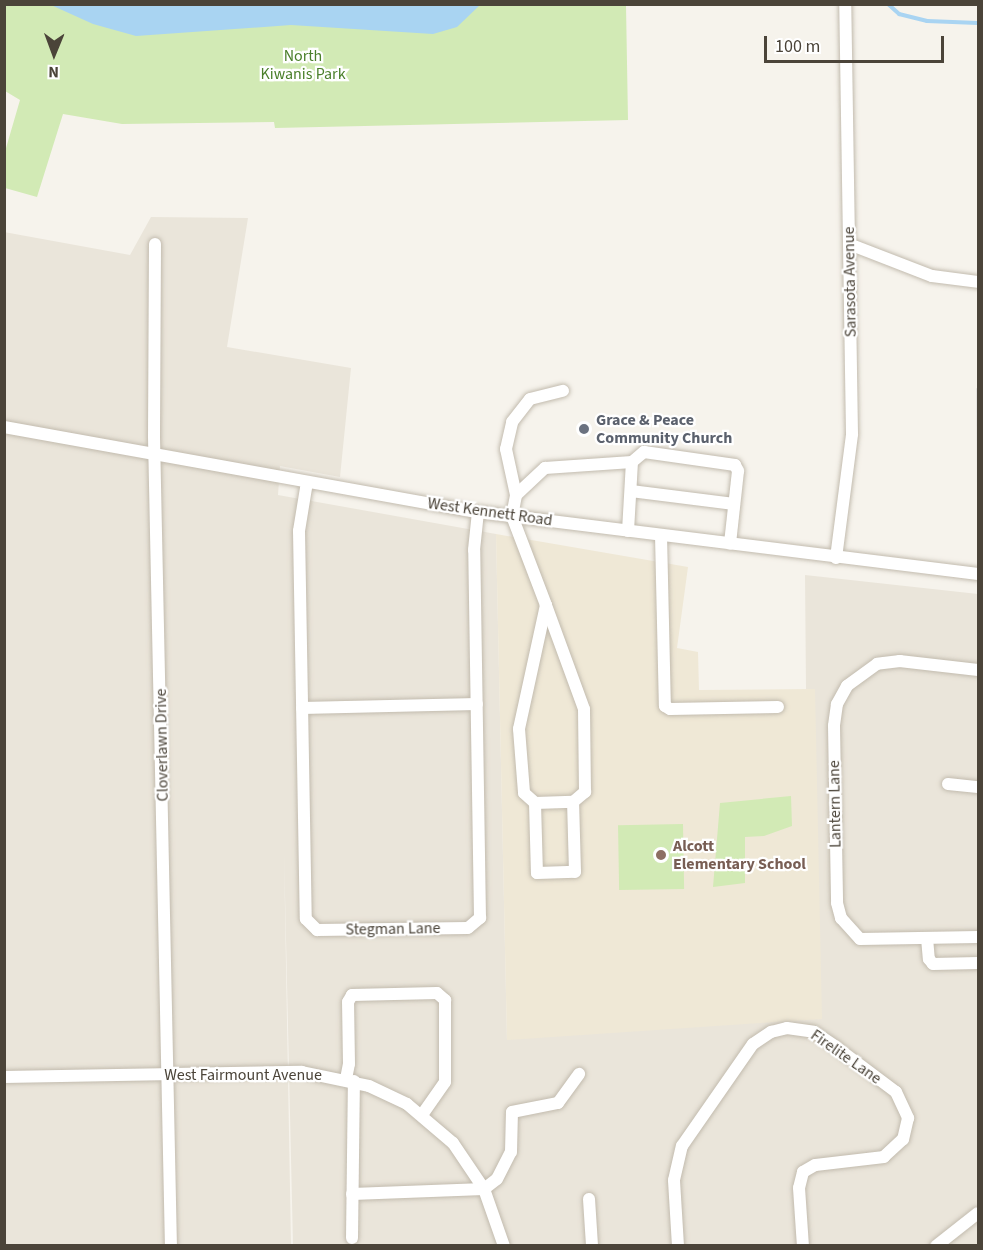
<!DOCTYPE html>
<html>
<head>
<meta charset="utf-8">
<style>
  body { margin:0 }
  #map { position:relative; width:983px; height:1250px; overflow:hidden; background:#f6f3ec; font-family:"Source Sans 3",sans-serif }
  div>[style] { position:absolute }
  .residential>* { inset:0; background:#eae5da }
  .education>* { inset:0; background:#efe8d6 }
  .green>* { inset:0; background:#d2eab5; transform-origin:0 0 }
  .parking>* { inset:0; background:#e5e3e0 }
  .water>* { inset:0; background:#a9d4f2 }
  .stream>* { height:4px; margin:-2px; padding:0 2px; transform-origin:2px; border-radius:2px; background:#a9d4f2 }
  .roads { filter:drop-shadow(0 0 2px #c2bbae) drop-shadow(0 0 2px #c2bbae) }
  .minor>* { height:12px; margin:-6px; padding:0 6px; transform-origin:6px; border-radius:6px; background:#fff }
  .dots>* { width:16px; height:16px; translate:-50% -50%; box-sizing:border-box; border:3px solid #fff; border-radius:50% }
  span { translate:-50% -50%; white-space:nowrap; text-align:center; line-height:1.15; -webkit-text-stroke:4.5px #fff; paint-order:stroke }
  .park-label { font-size:16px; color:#4a7f2a }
  .street-label { font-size:16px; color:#4b4439 }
  .worship-label { font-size:16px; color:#5b616d; font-weight:700 }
  .left { translate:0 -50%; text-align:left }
  .education-label { font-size:16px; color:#785e54; font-weight:700 }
  .frame { position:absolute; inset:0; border:6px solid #4b4439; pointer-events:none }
  .north { position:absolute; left:24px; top:24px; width:60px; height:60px; -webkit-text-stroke:4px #fff; paint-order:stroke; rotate:181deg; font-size:16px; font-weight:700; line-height:24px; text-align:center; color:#4b4439 }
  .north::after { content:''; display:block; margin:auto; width:21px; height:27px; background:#4b4439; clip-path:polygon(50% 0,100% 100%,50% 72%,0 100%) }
  .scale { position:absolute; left:764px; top:36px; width:180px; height:27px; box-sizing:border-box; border:3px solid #4b4439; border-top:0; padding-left:8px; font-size:18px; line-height:21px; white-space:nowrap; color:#4b4439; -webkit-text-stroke:4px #fff; paint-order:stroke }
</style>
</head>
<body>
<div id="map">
  <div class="residential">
    <div style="clip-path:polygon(151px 217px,248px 218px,227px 347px,351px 368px,340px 477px,280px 466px,278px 495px,496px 534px,507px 1040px,815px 689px,806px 689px,805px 575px,978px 594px,978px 1245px,293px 1245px,284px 852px,291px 1245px,5px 1245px,4px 232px,130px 255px)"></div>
  </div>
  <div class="education">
    <div style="clip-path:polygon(496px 534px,688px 567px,677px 648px,698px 652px,699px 690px,815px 689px,822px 1019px,507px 1040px)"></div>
  </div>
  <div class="green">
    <div style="clip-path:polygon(5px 5px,626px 5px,628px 120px,275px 128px,274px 122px,122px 124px,63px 114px,37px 197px,5px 188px,4px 155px,20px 100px,5px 91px)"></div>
    <div style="clip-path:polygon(791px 796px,792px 826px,764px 836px,745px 837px,745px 883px,713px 887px,720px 803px)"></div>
    <div style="left:683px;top:824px;width:65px;height:65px;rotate:89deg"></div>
  </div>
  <div class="parking">
    <div style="clip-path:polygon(976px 388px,978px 389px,977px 500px)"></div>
  </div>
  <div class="water">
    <div style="clip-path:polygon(51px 5px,480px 5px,457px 27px,433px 34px,291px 25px,136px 36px,93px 24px)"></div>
  </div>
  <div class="stream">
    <div style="left:888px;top:4px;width:15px;rotate:42deg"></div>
    <div style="left:899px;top:14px;width:29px;rotate:14deg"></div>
    <div style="left:927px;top:21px;width:51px;rotate:2.2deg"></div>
  </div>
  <div class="roads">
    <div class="minor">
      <div style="left:155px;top:244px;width:193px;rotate:90.3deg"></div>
      <div style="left:154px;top:437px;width:809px;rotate:88.8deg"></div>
      <div style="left:849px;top:244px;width:89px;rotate:21.1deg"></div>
      <div style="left:932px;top:276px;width:46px;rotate:7.4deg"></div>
      <div style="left:4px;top:427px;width:482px;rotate:10.2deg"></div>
      <div style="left:478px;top:512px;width:504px;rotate:7.07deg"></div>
      <div style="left:307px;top:482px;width:50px;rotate:99.3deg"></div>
      <div style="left:299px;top:531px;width:388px;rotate:89deg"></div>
      <div style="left:306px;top:919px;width:16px;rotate:45deg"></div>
      <div style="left:317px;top:930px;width:151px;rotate:-0.8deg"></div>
      <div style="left:468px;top:928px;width:16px;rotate:-40deg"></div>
      <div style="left:480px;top:918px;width:368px;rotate:-90.9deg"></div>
      <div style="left:474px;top:550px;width:38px;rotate:-84deg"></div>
      <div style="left:631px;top:491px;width:104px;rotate:7.2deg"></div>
      <div style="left:516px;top:495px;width:47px;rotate:-102.3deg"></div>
      <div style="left:506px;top:449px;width:28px;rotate:-77deg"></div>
      <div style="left:512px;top:422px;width:29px;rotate:-52deg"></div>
      <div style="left:530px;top:399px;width:34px;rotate:-14deg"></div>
      <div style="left:628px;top:531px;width:69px;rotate:-86.7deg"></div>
      <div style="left:661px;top:535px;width:171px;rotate:88.7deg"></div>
      <div style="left:665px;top:706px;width:6px;rotate:31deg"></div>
      <div style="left:670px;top:709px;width:108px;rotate:-1.1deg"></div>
      <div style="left:836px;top:558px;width:125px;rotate:-82.6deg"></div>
      <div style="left:852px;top:434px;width:430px;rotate:-90.9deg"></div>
      <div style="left:546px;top:605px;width:127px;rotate:102.3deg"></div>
      <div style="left:519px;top:729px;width:64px;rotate:85.5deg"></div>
      <div style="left:524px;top:793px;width:15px;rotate:42deg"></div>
      <div style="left:535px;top:803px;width:38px;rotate:-2deg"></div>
      <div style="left:573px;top:802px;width:16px;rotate:-40deg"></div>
      <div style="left:585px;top:792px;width:83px;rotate:-90.7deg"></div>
      <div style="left:584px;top:709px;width:111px;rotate:-110.1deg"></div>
      <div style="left:546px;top:605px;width:95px;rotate:-110.9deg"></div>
      <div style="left:512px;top:516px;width:21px;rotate:-79deg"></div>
      <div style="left:516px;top:495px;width:40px;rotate:-43deg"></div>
      <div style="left:545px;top:468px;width:87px;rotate:-3.9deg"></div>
      <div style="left:632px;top:462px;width:16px;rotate:-40deg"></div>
      <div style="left:644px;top:452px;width:92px;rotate:8.1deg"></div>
      <div style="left:735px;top:465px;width:7px;rotate:63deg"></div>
      <div style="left:738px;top:471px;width:73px;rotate:96.3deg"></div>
      <div style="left:978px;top:670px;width:79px;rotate:-173.4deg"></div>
      <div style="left:900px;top:661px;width:23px;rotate:173deg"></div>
      <div style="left:877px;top:664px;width:37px;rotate:144deg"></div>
      <div style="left:847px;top:686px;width:21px;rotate:119deg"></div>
      <div style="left:837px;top:704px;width:22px;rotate:98deg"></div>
      <div style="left:834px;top:726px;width:177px;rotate:89deg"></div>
      <div style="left:837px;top:903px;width:16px;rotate:75deg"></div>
      <div style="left:841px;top:918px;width:28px;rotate:48deg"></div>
      <div style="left:860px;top:939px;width:118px;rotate:-1deg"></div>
      <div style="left:302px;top:708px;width:175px;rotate:-1.3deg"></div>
      <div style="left:948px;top:784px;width:30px;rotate:6deg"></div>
      <div style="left:535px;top:803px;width:70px;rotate:88.4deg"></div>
      <div style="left:537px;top:873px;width:38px;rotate:-2deg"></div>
      <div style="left:575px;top:872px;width:70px;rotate:-91.6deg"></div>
      <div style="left:927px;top:938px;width:21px;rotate:85deg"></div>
      <div style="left:929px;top:959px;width:6px;rotate:51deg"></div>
      <div style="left:933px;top:964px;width:45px;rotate:-1.3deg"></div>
      <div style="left:4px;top:1077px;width:298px;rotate:-1deg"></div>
      <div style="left:302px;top:1072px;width:68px;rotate:11.8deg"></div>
      <div style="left:369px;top:1086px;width:42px;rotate:25.3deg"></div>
      <div style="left:407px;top:1104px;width:60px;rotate:40.3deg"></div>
      <div style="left:453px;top:1143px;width:55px;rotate:56deg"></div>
      <div style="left:484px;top:1189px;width:60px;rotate:70.7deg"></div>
      <div style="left:346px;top:1079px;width:15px;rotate:-79deg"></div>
      <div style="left:349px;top:1064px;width:62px;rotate:-90.9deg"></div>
      <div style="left:348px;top:1002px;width:8px;rotate:-60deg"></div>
      <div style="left:352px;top:995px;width:85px;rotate:-1.3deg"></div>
      <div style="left:437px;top:993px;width:11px;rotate:41deg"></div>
      <div style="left:445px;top:1000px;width:82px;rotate:90deg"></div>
      <div style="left:445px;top:1082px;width:40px;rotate:124.9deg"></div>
      <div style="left:352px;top:1194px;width:132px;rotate:-2.2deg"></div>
      <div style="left:484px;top:1189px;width:16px;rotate:-38deg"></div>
      <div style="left:497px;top:1179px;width:30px;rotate:-63deg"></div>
      <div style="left:511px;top:1152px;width:40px;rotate:-88.6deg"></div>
      <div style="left:512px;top:1112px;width:47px;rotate:-11.1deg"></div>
      <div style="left:558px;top:1103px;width:36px;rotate:-54deg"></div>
      <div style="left:589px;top:1199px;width:47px;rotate:86.3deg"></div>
      <div style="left:352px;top:1238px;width:157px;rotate:-89.3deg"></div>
      <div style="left:678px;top:1246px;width:66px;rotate:-93.5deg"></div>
      <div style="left:674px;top:1180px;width:35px;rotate:-77deg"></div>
      <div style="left:682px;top:1146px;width:124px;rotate:-55.2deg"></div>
      <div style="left:753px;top:1044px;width:22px;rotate:-34deg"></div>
      <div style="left:771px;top:1032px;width:16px;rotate:-14deg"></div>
      <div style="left:787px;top:1028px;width:27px;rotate:8deg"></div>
      <div style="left:814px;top:1032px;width:27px;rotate:34deg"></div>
      <div style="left:836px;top:1047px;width:75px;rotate:36.9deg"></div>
      <div style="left:896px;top:1092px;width:29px;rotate:65deg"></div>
      <div style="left:908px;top:1118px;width:22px;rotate:103deg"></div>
      <div style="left:903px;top:1139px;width:26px;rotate:137deg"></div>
      <div style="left:884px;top:1157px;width:69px;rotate:173.4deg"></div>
      <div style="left:815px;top:1165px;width:14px;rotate:150deg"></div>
      <div style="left:803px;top:1172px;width:16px;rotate:104deg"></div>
      <div style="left:799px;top:1188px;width:58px;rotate:86.1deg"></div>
      <div style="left:936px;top:1246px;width:53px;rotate:-38.2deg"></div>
    </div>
  </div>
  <div class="dots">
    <div style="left:584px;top:429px;background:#6b7280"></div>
    <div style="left:661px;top:855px;background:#8d6e63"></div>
  </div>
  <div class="park-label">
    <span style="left:303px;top:65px">North<br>Kiwanis Park</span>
  </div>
  <div class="street-label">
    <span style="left:850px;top:282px;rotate:-91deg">Sarasota Avenue</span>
    <span style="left:490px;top:512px;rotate:8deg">West Kennett Road</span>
    <span style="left:162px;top:745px;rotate:-91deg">Cloverlawn Drive</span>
    <span style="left:835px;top:804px;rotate:-91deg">Lantern Lane</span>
    <span style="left:393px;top:929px;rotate:-1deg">Stegman Lane</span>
    <span style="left:846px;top:1057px;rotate:35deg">Firelite Lane</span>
    <span style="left:243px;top:1075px">West Fairmount Avenue</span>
  </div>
  <div class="worship-label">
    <span class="left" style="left:596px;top:429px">Grace &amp; Peace<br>Community Church</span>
  </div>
  <div class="education-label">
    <span class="left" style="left:673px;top:855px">Alcott<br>Elementary School</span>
  </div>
  <div class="frame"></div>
  <div class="north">N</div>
  <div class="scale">100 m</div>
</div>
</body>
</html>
